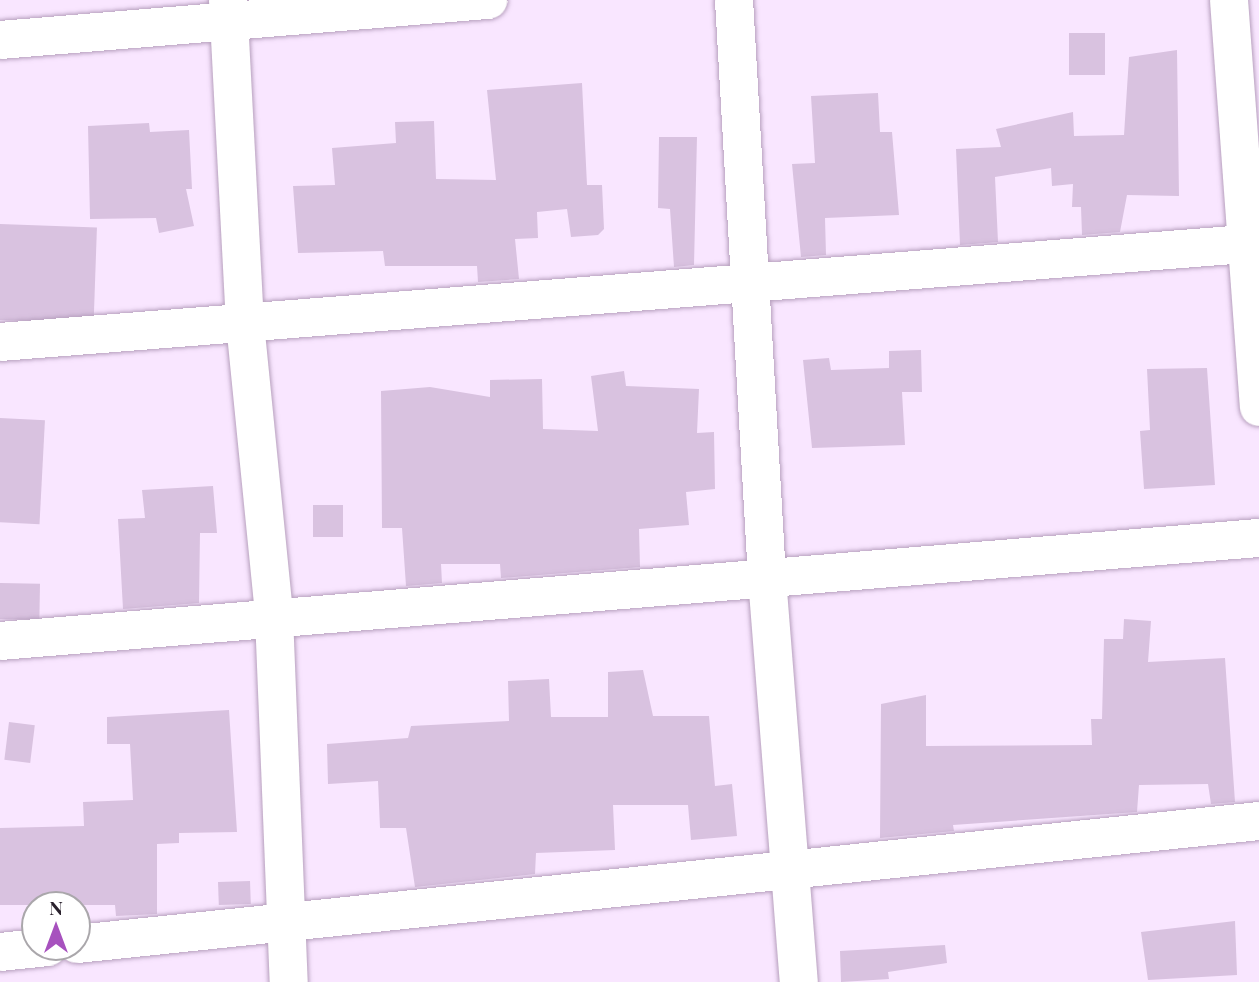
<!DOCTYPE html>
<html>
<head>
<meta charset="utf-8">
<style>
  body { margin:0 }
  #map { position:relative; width:1259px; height:982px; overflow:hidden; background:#f9e6ff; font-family:"Playfair Display",serif }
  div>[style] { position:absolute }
  .building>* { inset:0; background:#d9c2e0; transform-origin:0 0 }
  .roads { filter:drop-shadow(0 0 2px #b7a0be) drop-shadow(0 0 2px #b7a0be) }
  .minor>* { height:38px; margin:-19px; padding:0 19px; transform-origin:19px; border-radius:19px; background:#fff }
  span { translate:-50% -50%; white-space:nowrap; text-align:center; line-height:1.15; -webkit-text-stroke:7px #fff; paint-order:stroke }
  .north { position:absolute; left:21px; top:891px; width:70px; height:70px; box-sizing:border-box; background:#fff; border:2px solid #aaa7ab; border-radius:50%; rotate:0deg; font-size:19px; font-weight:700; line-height:28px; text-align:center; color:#2a222d }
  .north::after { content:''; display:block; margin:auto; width:24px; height:32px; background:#a751be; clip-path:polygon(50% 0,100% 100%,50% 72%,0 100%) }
</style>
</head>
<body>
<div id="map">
  <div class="building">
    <div style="left:1105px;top:33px;width:42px;height:36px;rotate:90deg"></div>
    <div style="clip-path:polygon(1177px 50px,1179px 196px,1127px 195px,1120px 232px,1082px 235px,1081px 207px,1072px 207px,1073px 184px,1052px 186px,1051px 168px,995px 177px,998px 242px,960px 245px,956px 149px,1001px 147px,996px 129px,1073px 112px,1074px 136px,1124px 135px,1129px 57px)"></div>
    <div style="clip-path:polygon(582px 83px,587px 185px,602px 185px,604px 229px,598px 235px,571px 237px,567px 209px,537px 212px,538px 238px,515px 239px,519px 279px,478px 282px,477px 266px,385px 266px,383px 251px,298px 253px,293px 186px,335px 185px,332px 148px,396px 143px,395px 122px,434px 121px,436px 179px,496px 180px,487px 90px)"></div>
    <div style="clip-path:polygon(878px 93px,880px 132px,892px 132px,899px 215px,825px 218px,826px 255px,801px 257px,792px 164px,815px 163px,811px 96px)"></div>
    <div style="clip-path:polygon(149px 123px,150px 132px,189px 130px,192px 189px,186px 189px,194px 226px,159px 233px,156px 218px,90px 219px,88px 126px)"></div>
    <div style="clip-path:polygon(659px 137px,697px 137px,694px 265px,674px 267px,670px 209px,658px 208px)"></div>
    <div style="left:0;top:224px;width:97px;height:96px;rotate:2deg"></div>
    <div style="clip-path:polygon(921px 350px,922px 392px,902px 392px,905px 445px,812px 448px,803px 360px,829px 358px,831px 370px,889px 368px,889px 351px)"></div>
    <div style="clip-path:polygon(1207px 368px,1215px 485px,1144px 489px,1140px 431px,1150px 430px,1147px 369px)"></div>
    <div style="clip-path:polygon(624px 371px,626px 386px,699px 389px,697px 433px,714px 432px,715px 489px,686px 492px,689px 525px,639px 529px,640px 567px,501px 578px,500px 564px,441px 564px,442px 583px,406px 586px,402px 528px,382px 528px,381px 391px,430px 387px,490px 397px,490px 380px,542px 379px,543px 429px,598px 431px,591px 376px)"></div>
    <div style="left:0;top:418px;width:45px;height:104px;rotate:3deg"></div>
    <div style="clip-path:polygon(213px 486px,217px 533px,200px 533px,199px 603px,123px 609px,118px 519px,145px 518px,142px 490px)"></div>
    <div style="left:313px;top:505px;width:30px;height:32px"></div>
    <div style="left:0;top:583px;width:40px;height:36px;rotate:1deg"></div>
    <div style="clip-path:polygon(1124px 619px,1151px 621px,1148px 662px,1225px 658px,1235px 802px,1211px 804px,1208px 784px,1139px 785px,1137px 812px,953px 825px,954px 831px,880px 838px,881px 704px,926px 695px,926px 746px,1092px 745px,1091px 719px,1102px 719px,1104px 639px,1123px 639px)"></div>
    <div style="clip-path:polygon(643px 670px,653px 716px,709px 716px,715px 786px,732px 784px,737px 836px,691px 840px,688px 805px,613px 805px,615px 850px,536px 853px,535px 874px,415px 887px,406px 828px,380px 828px,378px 781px,328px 784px,327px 744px,408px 738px,411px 726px,509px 721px,508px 681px,549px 679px,551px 717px,608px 717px,608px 672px)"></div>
    <div style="clip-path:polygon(229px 710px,237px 832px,179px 833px,179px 843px,157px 844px,157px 914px,116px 916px,115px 905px,0 905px,0 828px,84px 826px,83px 802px,133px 800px,130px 744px,107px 744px,107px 717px)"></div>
    <div style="left:9px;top:722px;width:26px;height:38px;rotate:7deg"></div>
    <div style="left:250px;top:881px;width:23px;height:32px;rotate:88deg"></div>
    <div style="clip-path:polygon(1235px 921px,1237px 975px,1148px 980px,1141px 932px)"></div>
    <div style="clip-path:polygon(945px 945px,947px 963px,888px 972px,889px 979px,841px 982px,840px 951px)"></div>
  </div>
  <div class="roads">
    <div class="minor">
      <div style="left:228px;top:0;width:323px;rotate:87deg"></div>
      <div style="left:245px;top:323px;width:294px;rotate:84.3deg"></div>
      <div style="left:274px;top:616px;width:366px;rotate:87.7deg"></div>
      <div style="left:734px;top:0;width:579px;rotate:86.73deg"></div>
      <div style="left:767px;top:578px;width:405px;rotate:85.5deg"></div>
      <div style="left:1229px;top:0;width:408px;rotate:85.8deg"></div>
      <div style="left:0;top:40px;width:490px;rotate:-4.7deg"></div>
      <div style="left:0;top:342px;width:1263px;rotate:-4.5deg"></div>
      <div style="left:0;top:641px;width:1263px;rotate:-4.68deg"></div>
      <div style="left:77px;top:944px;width:1188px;rotate:-5.94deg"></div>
      <div style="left:0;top:952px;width:48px;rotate:-5.9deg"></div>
    </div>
  </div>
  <div class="north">N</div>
</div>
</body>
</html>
